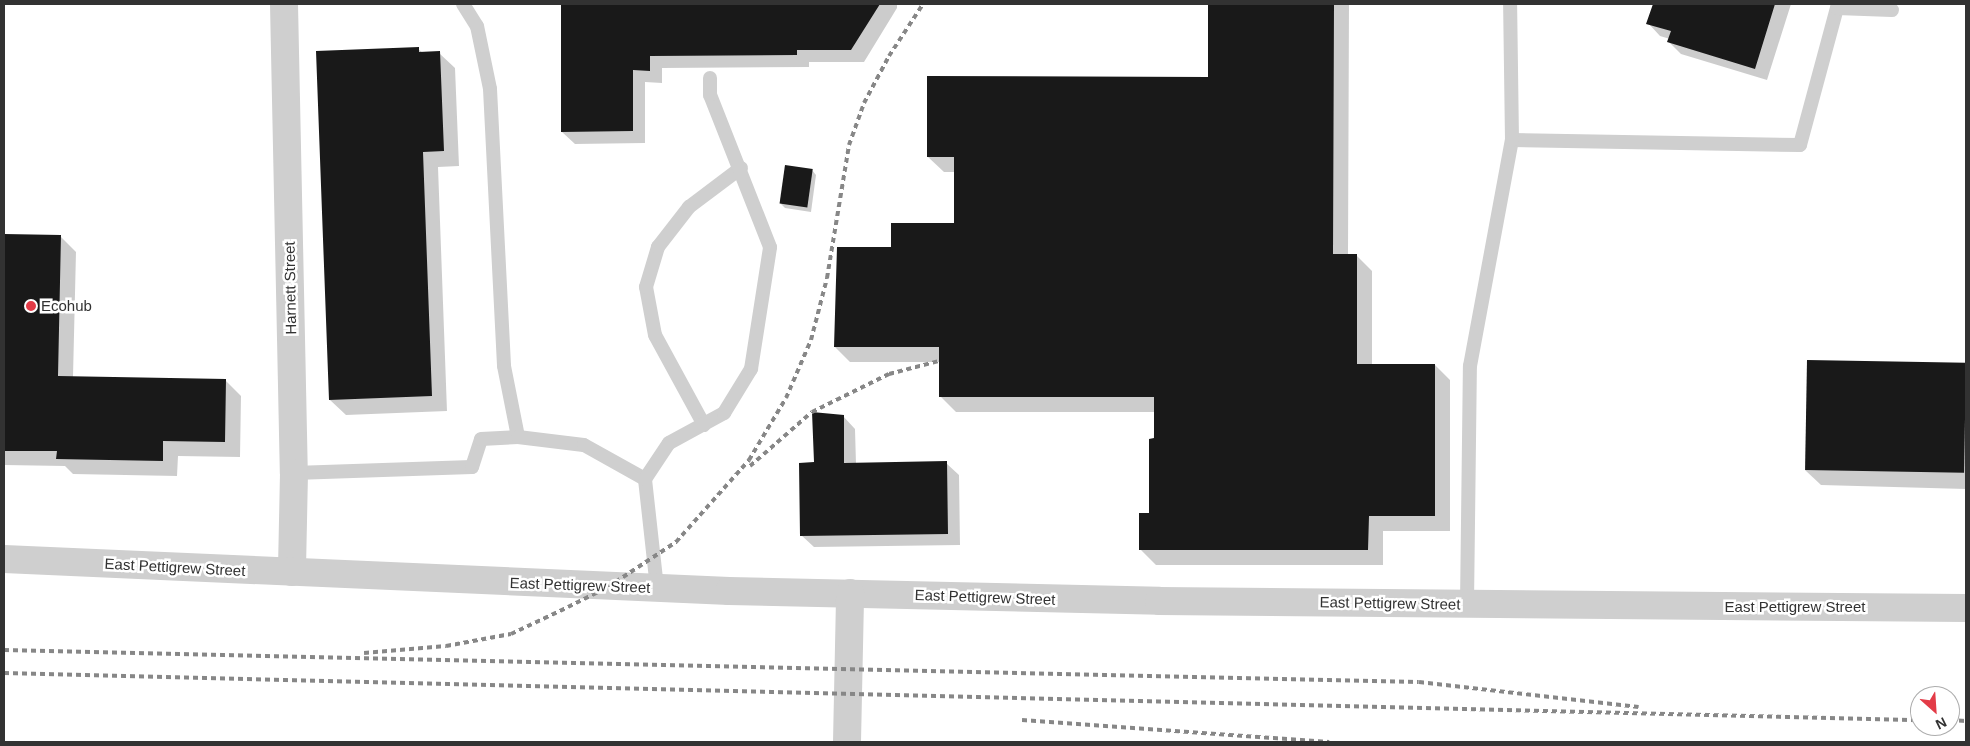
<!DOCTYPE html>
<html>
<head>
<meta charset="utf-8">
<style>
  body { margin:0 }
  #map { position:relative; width:1970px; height:746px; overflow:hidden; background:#fff; font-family:Helvetica,sans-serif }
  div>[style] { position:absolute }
  .shadow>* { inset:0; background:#0003 }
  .building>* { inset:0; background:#191919; transform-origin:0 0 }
  .service>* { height:14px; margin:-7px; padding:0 7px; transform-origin:7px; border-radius:7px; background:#cfcfcf }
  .minor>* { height:28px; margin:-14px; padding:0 14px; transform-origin:14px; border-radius:14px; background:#cfcfcf }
  .tertiary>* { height:28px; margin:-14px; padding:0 14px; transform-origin:14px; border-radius:14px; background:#cfcfcf }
  .rail>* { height:4px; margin-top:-2px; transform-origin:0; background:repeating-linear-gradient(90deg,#878787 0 5px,transparent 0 9px) }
  .dots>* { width:14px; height:14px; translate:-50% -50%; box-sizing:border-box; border:2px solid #fff; border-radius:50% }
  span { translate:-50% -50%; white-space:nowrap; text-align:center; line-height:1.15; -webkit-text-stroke:5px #fff; paint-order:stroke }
  .street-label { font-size:15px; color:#323232 }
  .poi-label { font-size:15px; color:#323232 }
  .left { translate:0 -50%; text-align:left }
  .frame { position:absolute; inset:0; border:5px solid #323232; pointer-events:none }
  .north { position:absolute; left:1910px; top:686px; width:50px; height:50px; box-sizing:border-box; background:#fff; border:1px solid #adadad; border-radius:50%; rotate:154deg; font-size:14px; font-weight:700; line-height:20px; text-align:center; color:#323232 }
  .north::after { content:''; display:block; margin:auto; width:18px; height:22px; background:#e33b47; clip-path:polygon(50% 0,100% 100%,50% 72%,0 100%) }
</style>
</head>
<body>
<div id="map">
  <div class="shadow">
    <div style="clip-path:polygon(562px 4px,897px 4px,897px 8px,864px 62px,809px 62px,809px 67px,662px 68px,662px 83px,645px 82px,645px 143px,575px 144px,562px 132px)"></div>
    <div style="clip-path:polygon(1210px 4px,1349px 4px,1348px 255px,1356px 255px,1372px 271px,1372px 365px,1435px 365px,1450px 380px,1450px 531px,1383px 531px,1383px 565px,1156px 565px,1141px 550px,1150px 514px,1155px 412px,956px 412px,940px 396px,940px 362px,850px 362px,835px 347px,892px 248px,955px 224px,955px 172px,944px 172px,928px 157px,1209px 78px)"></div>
    <div style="clip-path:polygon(1654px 4px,1791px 4px,1767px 80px,1681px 54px,1669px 42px,1670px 39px,1660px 36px,1648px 23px)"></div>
    <div style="clip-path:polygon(418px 49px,423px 53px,439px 53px,455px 68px,459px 166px,438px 167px,447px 411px,346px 415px,330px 400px)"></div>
    <div style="clip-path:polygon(812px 170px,816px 175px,811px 212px,785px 208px,781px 204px)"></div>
    <div style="clip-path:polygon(4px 235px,60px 236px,76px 252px,73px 377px,225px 380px,241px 396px,240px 457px,178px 456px,177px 476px,73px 474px,65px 466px,4px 465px)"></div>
    <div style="clip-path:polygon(1808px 361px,1966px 365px,1966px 489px,1821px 485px,1805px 470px)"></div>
    <div style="clip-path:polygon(843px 416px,855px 429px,856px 464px,946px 463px,959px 475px,960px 545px,814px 547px,801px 535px)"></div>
  </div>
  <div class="building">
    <div style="clip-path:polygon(561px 4px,880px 4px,851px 50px,797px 50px,797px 55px,650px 56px,650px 71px,633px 70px,633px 131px,561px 132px)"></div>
    <div style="clip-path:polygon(1208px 4px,1334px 4px,1333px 254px,1357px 254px,1357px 364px,1435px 364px,1435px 516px,1369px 516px,1368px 550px,1139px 550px,1139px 513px,1149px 513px,1149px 439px,1154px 438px,1154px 397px,939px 397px,939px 347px,834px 347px,837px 247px,891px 247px,891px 223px,954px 223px,954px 157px,927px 157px,927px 76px,1208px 77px)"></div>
    <div style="clip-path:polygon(1653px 4px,1775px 4px,1755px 69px,1667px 42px,1671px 31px,1646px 24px)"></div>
    <div style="clip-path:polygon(419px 47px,419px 52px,440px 51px,444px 151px,423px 152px,432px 396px,329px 400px,316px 51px)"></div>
    <div style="left:785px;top:165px;width:28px;height:39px;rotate:8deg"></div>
    <div style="clip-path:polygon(4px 234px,61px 235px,58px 376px,226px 379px,225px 442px,163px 441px,163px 461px,56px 459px,57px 451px,4px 451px)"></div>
    <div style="left:1807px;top:360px;width:159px;height:110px;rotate:1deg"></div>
    <div style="clip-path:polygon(812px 412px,844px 415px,844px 463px,947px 461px,948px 534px,800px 536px,799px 463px,814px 462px)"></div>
  </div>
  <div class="service">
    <div style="left:463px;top:4px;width:26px;rotate:58deg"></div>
    <div style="left:477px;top:26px;width:64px;rotate:78.3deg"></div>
    <div style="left:490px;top:89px;width:277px;rotate:87.1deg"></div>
    <div style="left:504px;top:366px;width:72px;rotate:78.8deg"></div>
    <div style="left:1512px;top:140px;width:288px;rotate:1deg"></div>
    <div style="left:1800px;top:145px;width:142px;rotate:-74.9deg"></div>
    <div style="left:1837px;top:8px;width:55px;rotate:2.1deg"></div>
    <div style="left:704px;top:425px;width:102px;rotate:-118.6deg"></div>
    <div style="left:655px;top:335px;width:49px;rotate:-100.6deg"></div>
    <div style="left:646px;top:287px;width:42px;rotate:-73.3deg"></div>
    <div style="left:658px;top:247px;width:51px;rotate:-52.2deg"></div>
    <div style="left:689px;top:207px;width:65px;rotate:-36.9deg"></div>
    <div style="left:294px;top:473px;width:178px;rotate:-1.9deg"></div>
    <div style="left:472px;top:467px;width:29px;rotate:-72deg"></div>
    <div style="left:481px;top:439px;width:37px;rotate:-3deg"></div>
    <div style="left:518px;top:437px;width:66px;rotate:6.9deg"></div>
    <div style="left:584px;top:445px;width:70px;rotate:29.1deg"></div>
    <div style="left:657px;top:588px;width:110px;rotate:-96.3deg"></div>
    <div style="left:645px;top:479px;width:43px;rotate:-56.3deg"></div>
    <div style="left:669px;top:443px;width:63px;rotate:-28.6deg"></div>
    <div style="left:724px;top:413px;width:52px;rotate:-58.5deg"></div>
    <div style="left:751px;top:369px;width:123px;rotate:-81.1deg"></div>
    <div style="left:770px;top:247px;width:163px;rotate:-111.5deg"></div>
    <div style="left:710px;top:95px;width:17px;rotate:-90deg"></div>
    <div style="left:1467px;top:604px;width:238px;rotate:-89.3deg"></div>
    <div style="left:1470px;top:366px;width:230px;rotate:-79.5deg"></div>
    <div style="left:1512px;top:140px;width:136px;rotate:-90.8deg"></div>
  </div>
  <div class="minor">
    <div style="left:284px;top:4px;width:469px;rotate:88.8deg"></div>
    <div style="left:294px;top:473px;width:99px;rotate:91.2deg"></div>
  </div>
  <div class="tertiary">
    <div style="left:4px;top:559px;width:726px;rotate:2.53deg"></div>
    <div style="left:729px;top:591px;width:430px;rotate:1.3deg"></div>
    <div style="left:1159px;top:601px;width:807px;rotate:0.5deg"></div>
    <div style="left:847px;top:742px;width:149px;rotate:-88.8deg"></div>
  </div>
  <div class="rail">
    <div style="left:750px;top:466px;width:82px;rotate:-41.1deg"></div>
    <div style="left:812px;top:412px;width:86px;rotate:-26.3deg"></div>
    <div style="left:889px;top:374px;width:52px;rotate:-14.6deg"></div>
    <div style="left:4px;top:650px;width:1415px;rotate:1.3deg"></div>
    <div style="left:1419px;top:682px;width:221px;rotate:6.5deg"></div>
    <div style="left:364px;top:653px;width:82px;rotate:-4.9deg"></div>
    <div style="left:446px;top:646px;width:66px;rotate:-10.5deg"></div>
    <div style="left:511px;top:634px;width:63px;rotate:-25.3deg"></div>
    <div style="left:568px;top:607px;width:45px;rotate:-26.6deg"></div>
    <div style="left:608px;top:587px;width:82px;rotate:-33.5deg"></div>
    <div style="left:676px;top:542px;width:110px;rotate:-48.3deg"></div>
    <div style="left:749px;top:460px;width:72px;rotate:-59.2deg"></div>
    <div style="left:786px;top:398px;width:63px;rotate:-66.7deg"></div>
    <div style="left:811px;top:340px;width:64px;rotate:-75.5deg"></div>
    <div style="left:827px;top:278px;width:135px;rotate:-80.6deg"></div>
    <div style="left:849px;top:145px;width:45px;rotate:-70.3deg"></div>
    <div style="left:864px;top:103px;width:53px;rotate:-62deg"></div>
    <div style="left:889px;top:56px;width:62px;rotate:-56.8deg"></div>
    <div style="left:4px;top:673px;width:1917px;rotate:1.41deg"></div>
    <div style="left:1022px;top:720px;width:308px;rotate:4.1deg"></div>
    <div style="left:1950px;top:720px;width:16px;rotate:4deg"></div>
  </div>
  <div class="dots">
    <div style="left:31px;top:306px;background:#e33b47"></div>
  </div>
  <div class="street-label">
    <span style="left:290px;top:288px;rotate:-91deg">Harnett Street</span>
    <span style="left:175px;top:567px;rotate:3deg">East Pettigrew Street</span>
    <span style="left:580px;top:585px;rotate:2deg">East Pettigrew Street</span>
    <span style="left:985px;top:597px;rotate:2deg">East Pettigrew Street</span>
    <span style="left:1390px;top:603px;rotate:1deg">East Pettigrew Street</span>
    <span style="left:1795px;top:607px">East Pettigrew Street</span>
  </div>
  <div class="poi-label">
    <span class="left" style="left:41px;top:306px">Ecohub</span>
  </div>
  <div class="frame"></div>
  <div class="north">N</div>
</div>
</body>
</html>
